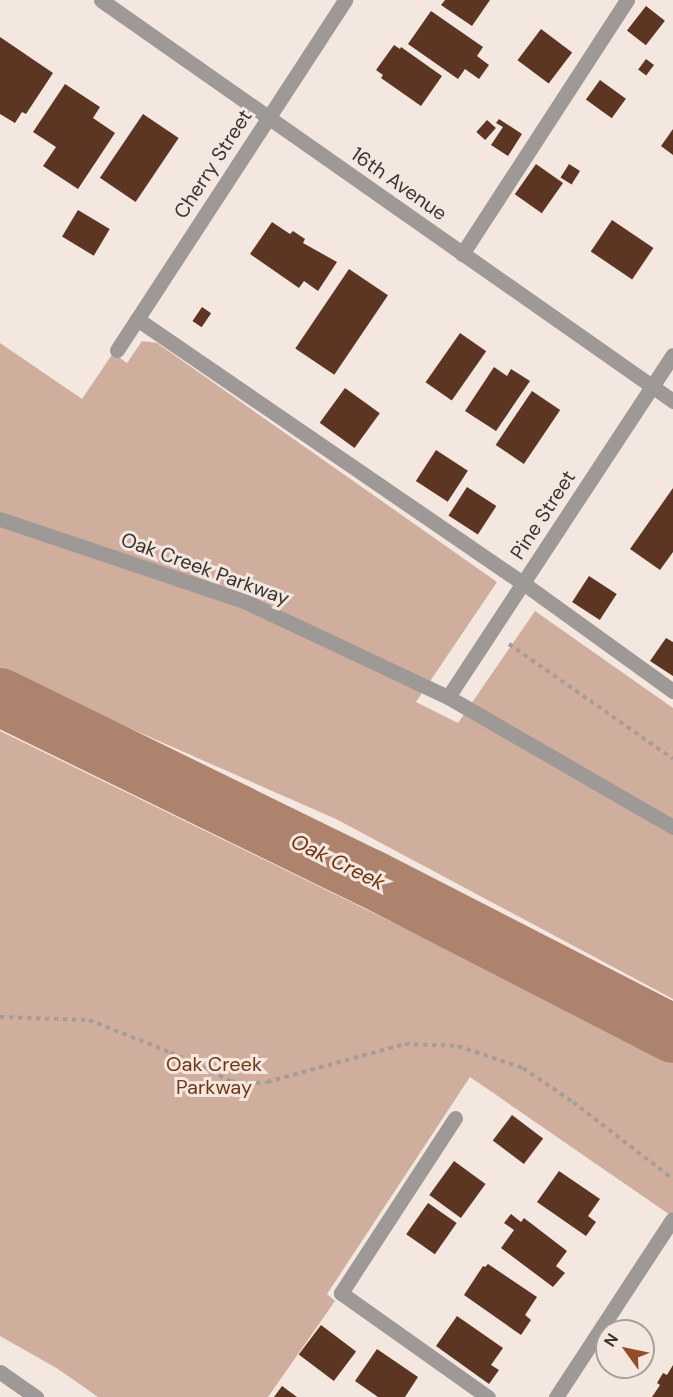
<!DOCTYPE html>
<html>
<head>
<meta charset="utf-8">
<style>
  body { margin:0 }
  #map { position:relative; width:673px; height:1397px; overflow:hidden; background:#f4e7e0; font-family:"DM Sans",sans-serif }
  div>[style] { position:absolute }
  .green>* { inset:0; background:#d0ae9d }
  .river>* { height:58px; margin:-29px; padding:0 29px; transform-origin:29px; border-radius:29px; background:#ae836d }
  .building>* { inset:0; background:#5c3623; transform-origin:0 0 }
  .path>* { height:4px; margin-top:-2px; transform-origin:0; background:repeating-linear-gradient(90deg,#a79d98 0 4.5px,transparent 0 9px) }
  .lane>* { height:15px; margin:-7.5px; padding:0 7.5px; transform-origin:7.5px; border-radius:7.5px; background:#9e9996 }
  .street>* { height:15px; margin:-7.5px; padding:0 7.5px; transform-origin:7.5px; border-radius:7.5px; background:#9e9996 }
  span { translate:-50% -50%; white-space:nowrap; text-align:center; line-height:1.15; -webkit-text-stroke:6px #f4e7e0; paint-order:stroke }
  .street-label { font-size:20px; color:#393431 }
  .park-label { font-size:20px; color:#703716 }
  .water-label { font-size:21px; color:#6c3312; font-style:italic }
  .north { position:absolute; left:595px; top:1319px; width:60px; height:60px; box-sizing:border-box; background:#f4e7e0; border:2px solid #a99f9a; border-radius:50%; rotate:303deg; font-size:16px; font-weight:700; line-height:24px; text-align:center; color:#393431 }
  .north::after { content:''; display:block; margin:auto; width:21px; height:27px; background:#944e27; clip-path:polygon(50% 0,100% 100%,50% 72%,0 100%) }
</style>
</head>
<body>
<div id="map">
  <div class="green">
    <div style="clip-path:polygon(142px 341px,157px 343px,497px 582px,416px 702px,458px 723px,535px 611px,673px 708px,673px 999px,336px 819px,0 671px,0 343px,82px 399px,113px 353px,127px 363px)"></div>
    <div style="clip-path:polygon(0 731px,673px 1059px,673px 1217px,470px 1077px,327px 1294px,335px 1301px,268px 1397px,98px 1397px,58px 1369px,0 1336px)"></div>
  </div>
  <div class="river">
    <div style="left:0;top:697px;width:412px;rotate:26.1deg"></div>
    <div style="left:370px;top:878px;width:341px;rotate:27.2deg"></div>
  </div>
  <div class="building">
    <div style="clip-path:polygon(445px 0,490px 0,472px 26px,441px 5px)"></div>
    <div style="left:646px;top:6px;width:24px;height:31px;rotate:38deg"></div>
    <div style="clip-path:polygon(431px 11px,483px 47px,477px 56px,489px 65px,479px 79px,465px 69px,458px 79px,408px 44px)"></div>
    <div style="left:541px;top:29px;width:39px;height:39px;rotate:37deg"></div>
    <div style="clip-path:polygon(0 37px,53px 73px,26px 114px,22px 112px,15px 123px,0 114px)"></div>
    <div style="clip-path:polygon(394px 45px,400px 49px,401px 47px,442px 76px,421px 106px,381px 78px,383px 75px,376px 70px)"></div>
    <div style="left:646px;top:59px;width:10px;height:13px;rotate:37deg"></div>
    <div style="left:600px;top:80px;width:32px;height:24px;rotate:36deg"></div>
    <div style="clip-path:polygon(65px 84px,100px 107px,93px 118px,115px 133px,78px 189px,43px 166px,56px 147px,33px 132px)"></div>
    <div style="left:143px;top:114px;width:43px;height:77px;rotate:34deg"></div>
    <div style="clip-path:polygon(499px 119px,522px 134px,508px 156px,491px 145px,503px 127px,496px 123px)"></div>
    <div style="left:487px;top:120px;width:12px;height:16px;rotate:42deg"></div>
    <div style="clip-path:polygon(673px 129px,673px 155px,661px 146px)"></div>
    <div style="left:536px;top:164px;width:33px;height:37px;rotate:35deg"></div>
    <div style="left:569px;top:164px;width:13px;height:16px;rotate:32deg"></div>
    <div style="left:78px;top:210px;width:37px;height:31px;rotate:31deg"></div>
    <div style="left:612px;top:220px;width:50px;height:38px;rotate:34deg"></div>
    <div style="clip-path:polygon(272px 222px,290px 234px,293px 231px,305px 239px,303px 243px,337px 262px,318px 291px,304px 281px,299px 288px,250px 254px)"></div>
    <div style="left:349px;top:269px;width:47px;height:96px;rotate:34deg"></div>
    <div style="left:202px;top:307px;width:11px;height:17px;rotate:34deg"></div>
    <div style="left:460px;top:333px;width:32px;height:60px;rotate:35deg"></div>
    <div style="clip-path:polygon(494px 367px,507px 376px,511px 369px,530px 381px,496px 431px,465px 411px)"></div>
    <div style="left:345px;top:388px;width:43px;height:43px;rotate:36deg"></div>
    <div style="left:532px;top:391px;width:34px;height:65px;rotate:34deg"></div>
    <div style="left:436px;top:450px;width:38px;height:37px;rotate:33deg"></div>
    <div style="left:467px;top:487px;width:35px;height:34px;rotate:33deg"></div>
    <div style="clip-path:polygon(673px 488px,673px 552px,660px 570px,630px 549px)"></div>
    <div style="left:589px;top:576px;width:33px;height:31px;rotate:33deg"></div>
    <div style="clip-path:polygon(666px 638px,673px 642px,673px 676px,650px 661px)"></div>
    <div style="left:512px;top:1115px;width:39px;height:32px;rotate:37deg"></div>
    <div style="left:454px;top:1161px;width:39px;height:42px;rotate:36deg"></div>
    <div style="clip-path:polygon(559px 1171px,600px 1199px,588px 1216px,596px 1222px,586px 1236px,537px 1202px)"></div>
    <div style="left:428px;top:1203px;width:35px;height:38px;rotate:35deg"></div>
    <div style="clip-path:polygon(511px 1214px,521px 1222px,524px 1218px,567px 1251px,556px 1266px,565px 1273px,553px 1287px,501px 1248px,514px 1230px,504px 1223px)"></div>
    <div style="clip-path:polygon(488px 1264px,537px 1297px,525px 1315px,531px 1320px,521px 1335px,464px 1295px,483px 1266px,485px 1267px)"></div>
    <div style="clip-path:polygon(457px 1316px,503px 1348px,491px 1365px,499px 1370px,489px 1384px,436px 1346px)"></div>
    <div style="left:321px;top:1325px;width:44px;height:37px;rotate:37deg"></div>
    <div style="clip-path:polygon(377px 1349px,418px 1377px,405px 1397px,378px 1397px,355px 1381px)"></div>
    <div style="clip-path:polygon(673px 1365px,673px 1397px,652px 1397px,660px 1385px,657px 1383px,663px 1373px,667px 1375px)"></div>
    <div style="clip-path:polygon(282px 1386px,297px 1397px,274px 1397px)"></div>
  </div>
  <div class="path">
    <div style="left:509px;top:644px;width:200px;rotate:35deg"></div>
    <div style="left:0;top:1017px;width:89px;rotate:1.9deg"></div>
    <div style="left:89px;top:1020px;width:87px;rotate:21.6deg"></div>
    <div style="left:170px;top:1052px;width:68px;rotate:25.4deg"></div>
    <div style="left:231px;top:1081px;width:16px;rotate:11deg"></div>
    <div style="left:247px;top:1084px;width:20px;rotate:-6deg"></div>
    <div style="left:267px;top:1082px;width:143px;rotate:-15.4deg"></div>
    <div style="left:405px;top:1044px;width:53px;rotate:2.2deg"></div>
    <div style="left:458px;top:1046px;width:69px;rotate:18.7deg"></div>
    <div style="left:523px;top:1068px;width:60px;rotate:34.2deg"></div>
    <div style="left:573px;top:1102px;width:126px;rotate:37.6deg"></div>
  </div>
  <div class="lane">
    <div style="left:462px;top:254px;width:303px;rotate:-57deg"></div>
    <div style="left:137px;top:319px;width:468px;rotate:34.4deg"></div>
    <div style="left:523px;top:583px;width:185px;rotate:35.8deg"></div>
    <div style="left:455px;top:1118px;width:209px;rotate:123.1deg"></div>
    <div style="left:341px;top:1293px;width:180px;rotate:35.3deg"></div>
  </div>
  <div class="street">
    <div style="left:101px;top:0;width:699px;rotate:35.03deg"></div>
    <div style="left:117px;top:350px;width:418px;rotate:-56.9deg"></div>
    <div style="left:0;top:519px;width:260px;rotate:18.6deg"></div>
    <div style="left:246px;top:602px;width:223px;rotate:25.2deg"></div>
    <div style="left:448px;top:697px;width:260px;rotate:30deg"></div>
    <div style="left:448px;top:697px;width:409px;rotate:-56.7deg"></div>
    <div style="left:0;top:1372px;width:44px;rotate:34.8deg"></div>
    <div style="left:556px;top:1397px;width:212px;rotate:-56.8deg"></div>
  </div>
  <div class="street-label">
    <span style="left:213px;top:164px;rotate:-57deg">Cherry Street</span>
    <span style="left:399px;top:184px;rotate:35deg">16th Avenue</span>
    <span style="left:543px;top:515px;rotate:-57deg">Pine Street</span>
    <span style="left:205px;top:569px;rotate:20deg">Oak Creek Parkway</span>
  </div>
  <div class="park-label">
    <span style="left:214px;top:1076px">Oak Creek<br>Parkway</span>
  </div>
  <div class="water-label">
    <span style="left:338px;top:862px;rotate:26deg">Oak Creek</span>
  </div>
  <div class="north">N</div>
</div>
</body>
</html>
